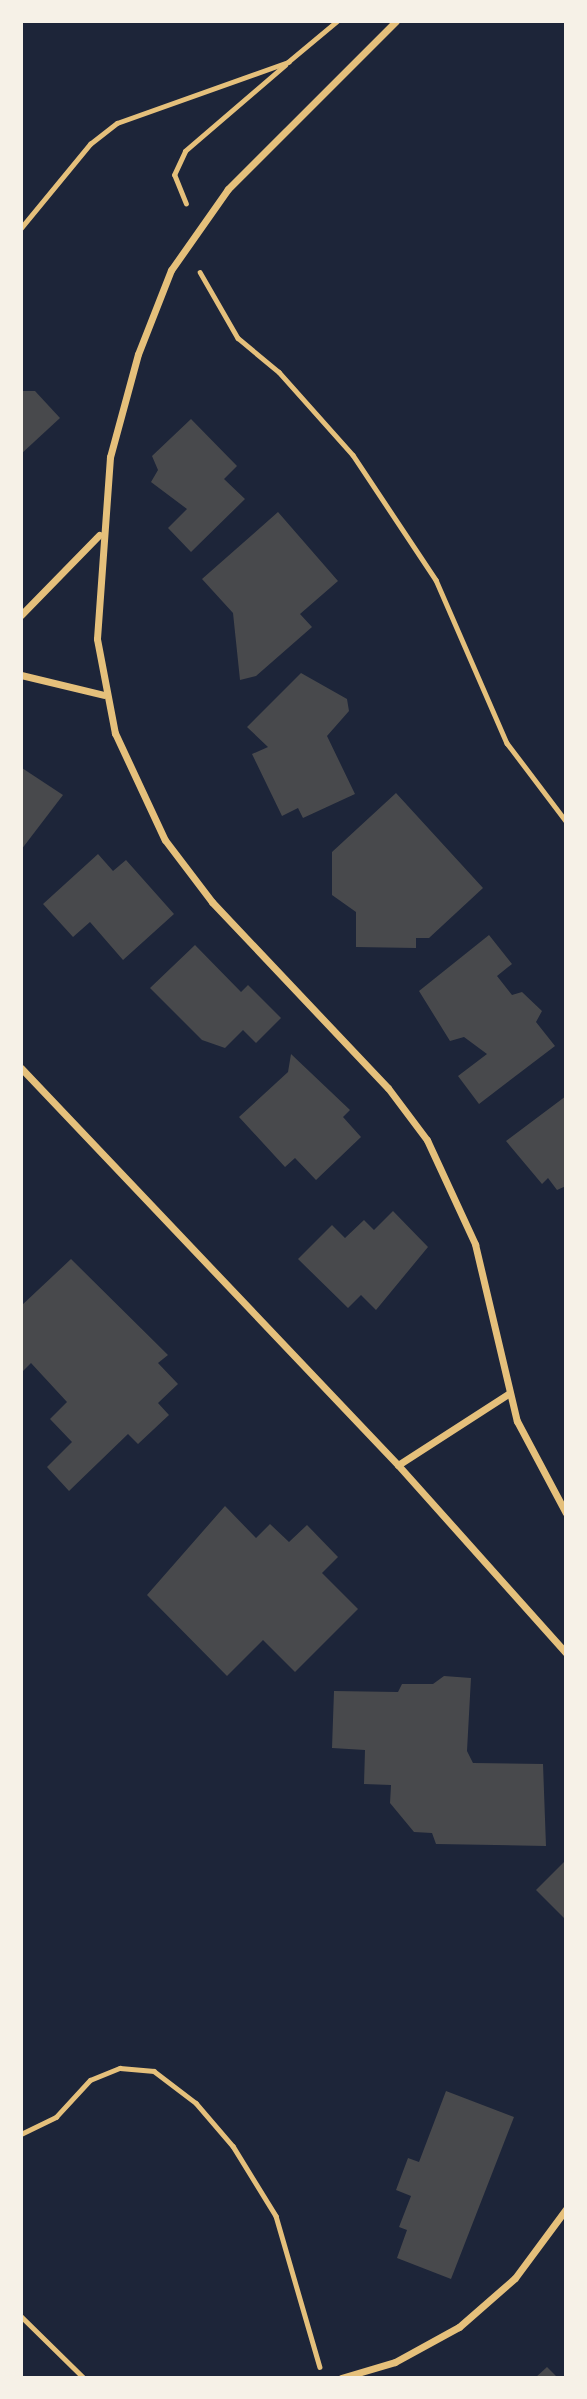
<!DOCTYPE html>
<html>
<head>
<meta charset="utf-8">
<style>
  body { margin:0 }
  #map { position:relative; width:587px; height:2399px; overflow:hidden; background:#14213d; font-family:"Work Sans",sans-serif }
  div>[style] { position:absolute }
  .green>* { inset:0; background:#1d2539; transform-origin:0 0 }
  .building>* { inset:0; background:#48494c }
  .path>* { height:4.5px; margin:-2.25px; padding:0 2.25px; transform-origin:2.25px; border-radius:2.25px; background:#e5c07b }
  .minor>* { height:7px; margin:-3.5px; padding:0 3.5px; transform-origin:3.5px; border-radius:3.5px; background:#e5c07b }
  span { translate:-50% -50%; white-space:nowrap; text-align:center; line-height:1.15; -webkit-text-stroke:7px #f6f1e7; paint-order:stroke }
  .frame { position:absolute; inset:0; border:23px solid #f6f1e7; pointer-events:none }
</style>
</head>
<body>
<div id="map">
  <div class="green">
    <div style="left:21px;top:21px;width:545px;height:2357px"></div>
  </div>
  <div class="building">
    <div style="clip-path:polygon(21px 391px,35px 391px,60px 418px,21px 454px)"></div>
    <div style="clip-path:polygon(191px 419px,237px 466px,224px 479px,245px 499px,191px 552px,168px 528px,187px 509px,151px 482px,158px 470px,152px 456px)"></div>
    <div style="clip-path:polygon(278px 512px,338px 581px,300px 614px,312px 627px,256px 676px,240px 680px,233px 613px,202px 579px)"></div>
    <div style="clip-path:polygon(301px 673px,347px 699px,349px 711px,327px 736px,355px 794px,303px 818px,298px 808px,282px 816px,252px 754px,268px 747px,247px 727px)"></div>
    <div style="clip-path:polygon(22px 768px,63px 795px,21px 850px,21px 770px)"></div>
    <div style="clip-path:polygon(396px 793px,483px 888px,429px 938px,416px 938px,416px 948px,356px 947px,356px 912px,332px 895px,332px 852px)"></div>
    <div style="clip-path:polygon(98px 854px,113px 871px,126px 860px,174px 914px,123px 960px,90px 922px,73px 937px,43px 904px)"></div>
    <div style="clip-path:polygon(489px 935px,512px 964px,497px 976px,512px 995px,522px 992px,542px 1011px,536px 1022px,555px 1046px,479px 1104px,458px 1076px,487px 1054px,464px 1037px,450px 1041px,419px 991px)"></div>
    <div style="clip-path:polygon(195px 945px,241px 992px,248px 985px,281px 1018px,256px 1043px,243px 1030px,225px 1048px,202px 1040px,150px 988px)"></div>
    <div style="clip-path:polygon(291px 1054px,350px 1110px,343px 1117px,361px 1137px,316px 1180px,295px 1158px,285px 1167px,239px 1117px,288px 1072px)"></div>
    <div style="clip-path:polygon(566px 1096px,566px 1186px,557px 1190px,548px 1178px,542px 1184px,506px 1141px)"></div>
    <div style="clip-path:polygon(393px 1211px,428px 1247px,376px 1310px,361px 1295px,348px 1308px,298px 1259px,332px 1225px,345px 1238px,364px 1220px,374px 1230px)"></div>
    <div style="clip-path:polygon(71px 1259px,168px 1355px,158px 1363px,178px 1384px,158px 1403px,169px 1415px,138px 1444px,128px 1434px,69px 1491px,47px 1467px,72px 1442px,50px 1419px,67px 1402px,31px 1363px,21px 1373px,21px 1306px)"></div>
    <div style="clip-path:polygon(225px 1506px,256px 1538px,270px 1524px,289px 1542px,307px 1525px,338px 1557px,322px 1573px,358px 1609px,295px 1672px,263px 1640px,227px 1676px,147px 1595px)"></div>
    <div style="clip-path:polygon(444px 1676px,471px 1678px,467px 1751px,473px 1763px,543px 1764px,546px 1846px,436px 1844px,432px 1833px,414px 1832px,390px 1803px,391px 1785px,364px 1784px,365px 1750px,332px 1748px,334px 1691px,398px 1692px,402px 1684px,433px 1684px)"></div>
    <div style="clip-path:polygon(566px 1860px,566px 1920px,536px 1890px)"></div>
    <div style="clip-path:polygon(446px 2091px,514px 2117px,451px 2279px,397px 2258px,407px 2230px,399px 2227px,411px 2196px,396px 2190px,408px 2158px,419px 2162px)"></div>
    <div style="clip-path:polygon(547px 2367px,558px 2378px,535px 2378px)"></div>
  </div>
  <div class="path">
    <div style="left:186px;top:204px;width:31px;rotate:-112deg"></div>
    <div style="left:174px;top:175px;width:26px;rotate:-65deg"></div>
    <div style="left:185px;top:151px;width:132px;rotate:-40.7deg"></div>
    <div style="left:21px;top:228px;width:109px;rotate:-50.6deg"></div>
    <div style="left:90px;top:144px;width:34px;rotate:-38deg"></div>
    <div style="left:117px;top:123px;width:182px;rotate:-19.6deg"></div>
    <div style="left:288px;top:62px;width:64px;rotate:-39.9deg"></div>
    <div style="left:200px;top:272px;width:76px;rotate:60.1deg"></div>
    <div style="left:238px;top:338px;width:53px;rotate:39.7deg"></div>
    <div style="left:279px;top:372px;width:111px;rotate:48.3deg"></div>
    <div style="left:353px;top:455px;width:150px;rotate:56.4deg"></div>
    <div style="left:436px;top:580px;width:178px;rotate:66.5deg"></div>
    <div style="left:507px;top:743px;width:98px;rotate:52.9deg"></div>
    <div style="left:21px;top:2134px;width:39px;rotate:-26deg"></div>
    <div style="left:56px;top:2117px;width:50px;rotate:-47.4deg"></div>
    <div style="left:90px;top:2080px;width:32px;rotate:-22deg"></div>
    <div style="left:120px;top:2068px;width:34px;rotate:5deg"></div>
    <div style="left:154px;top:2071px;width:53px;rotate:37.3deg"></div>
    <div style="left:196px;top:2103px;width:57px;rotate:49.3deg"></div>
    <div style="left:233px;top:2146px;width:82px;rotate:58.4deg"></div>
    <div style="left:276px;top:2216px;width:157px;rotate:73.8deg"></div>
    <div style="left:21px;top:2316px;width:88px;rotate:44.5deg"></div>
  </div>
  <div class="minor">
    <div style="left:396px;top:21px;width:238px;rotate:135deg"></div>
    <div style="left:228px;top:189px;width:99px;rotate:125.1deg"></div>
    <div style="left:171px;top:270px;width:90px;rotate:111.4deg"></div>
    <div style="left:138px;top:354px;width:107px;rotate:105.2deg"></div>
    <div style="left:110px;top:457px;width:182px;rotate:94.1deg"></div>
    <div style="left:97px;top:639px;width:96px;rotate:79.2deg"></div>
    <div style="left:115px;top:733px;width:118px;rotate:65deg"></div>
    <div style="left:165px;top:840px;width:78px;rotate:52.8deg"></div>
    <div style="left:212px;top:902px;width:256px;rotate:46.6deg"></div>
    <div style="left:388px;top:1088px;width:65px;rotate:53.1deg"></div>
    <div style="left:427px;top:1140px;width:115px;rotate:65.2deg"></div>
    <div style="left:475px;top:1244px;width:182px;rotate:76.7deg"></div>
    <div style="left:517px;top:1421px;width:104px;rotate:62deg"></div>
    <div style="left:21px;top:615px;width:112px;rotate:-45.7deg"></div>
    <div style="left:21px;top:675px;width:85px;rotate:13.5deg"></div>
    <div style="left:21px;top:1068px;width:547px;rotate:46.48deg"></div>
    <div style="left:398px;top:1465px;width:252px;rotate:48.2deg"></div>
    <div style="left:398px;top:1465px;width:131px;rotate:-32.8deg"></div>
    <div style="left:341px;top:2378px;width:56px;rotate:-16.5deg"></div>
    <div style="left:395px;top:2362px;width:73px;rotate:-28.7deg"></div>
    <div style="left:459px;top:2327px;width:74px;rotate:-41.2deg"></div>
    <div style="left:515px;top:2278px;width:86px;rotate:-53.5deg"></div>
  </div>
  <div class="frame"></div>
</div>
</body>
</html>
